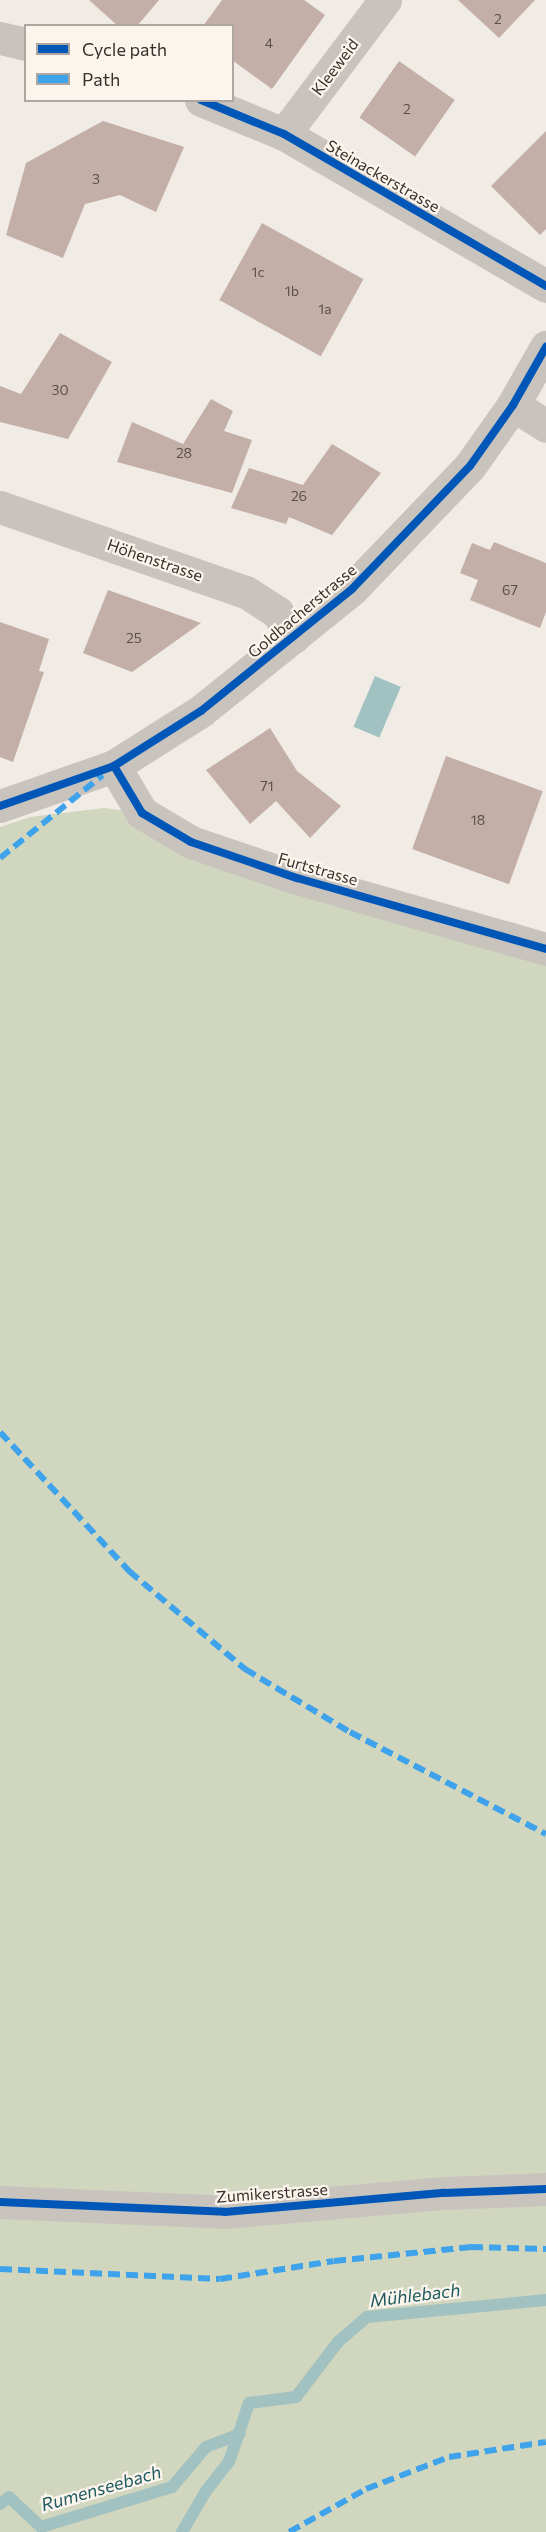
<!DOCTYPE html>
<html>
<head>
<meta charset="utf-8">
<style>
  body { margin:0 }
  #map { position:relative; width:546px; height:2532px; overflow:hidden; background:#f0ebe5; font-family:Commissioner,sans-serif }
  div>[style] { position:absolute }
  .green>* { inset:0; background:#d1d6bf }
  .water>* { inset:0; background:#a1c2c1; transform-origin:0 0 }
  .stream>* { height:12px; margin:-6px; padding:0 6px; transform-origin:6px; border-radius:6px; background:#a1c2c1 }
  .building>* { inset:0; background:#c3afa7; transform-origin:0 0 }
  .minor>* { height:33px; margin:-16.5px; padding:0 16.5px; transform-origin:16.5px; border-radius:16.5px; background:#c9c3be }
  .quiet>* { height:6px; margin-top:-3px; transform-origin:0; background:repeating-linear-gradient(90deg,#3fa3eb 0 12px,transparent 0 18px) }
  .cycleway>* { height:8px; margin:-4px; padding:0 4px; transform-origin:4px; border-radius:4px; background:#0057b8 }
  span { translate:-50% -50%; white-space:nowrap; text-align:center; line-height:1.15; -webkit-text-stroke:4.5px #fbf5ee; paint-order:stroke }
  .number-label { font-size:14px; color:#5d504a }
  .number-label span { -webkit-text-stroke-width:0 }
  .street-label { font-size:16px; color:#3b302b }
  .water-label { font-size:18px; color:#1f5a5e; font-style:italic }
  .legend { position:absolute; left:24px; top:24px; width:210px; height:78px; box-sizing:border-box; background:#fbf5ee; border:2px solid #aea6a0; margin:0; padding:8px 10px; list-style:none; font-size:18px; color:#3b302b }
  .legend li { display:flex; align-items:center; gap:12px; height:30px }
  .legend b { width:30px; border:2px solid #aea6a0 }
</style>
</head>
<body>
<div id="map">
  <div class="green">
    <div style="clip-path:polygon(104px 808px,142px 813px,546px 949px,546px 2532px,0 2532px,0 827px,30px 817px)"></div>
  </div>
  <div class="water">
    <div style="left:375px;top:676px;width:28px;height:55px;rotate:23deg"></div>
  </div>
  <div class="stream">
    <div style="left:0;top:2504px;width:11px;rotate:-38deg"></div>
    <div style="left:9px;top:2497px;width:44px;rotate:43.2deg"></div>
    <div style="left:41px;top:2527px;width:137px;rotate:-17deg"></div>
    <div style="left:172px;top:2487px;width:52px;rotate:-49.6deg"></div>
    <div style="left:206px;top:2447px;width:36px;rotate:-21deg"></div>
    <div style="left:182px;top:2532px;width:48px;rotate:-59.7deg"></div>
    <div style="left:206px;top:2491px;width:37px;rotate:-52deg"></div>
    <div style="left:229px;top:2462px;width:62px;rotate:-71.3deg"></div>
    <div style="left:249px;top:2403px;width:47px;rotate:-7.3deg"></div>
    <div style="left:296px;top:2397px;width:69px;rotate:-52.6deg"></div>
    <div style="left:338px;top:2342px;width:38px;rotate:-41deg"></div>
    <div style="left:367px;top:2317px;width:180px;rotate:-5.4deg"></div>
  </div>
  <div class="building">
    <div style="clip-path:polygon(89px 0,159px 0,137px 26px,118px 26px)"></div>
    <div style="clip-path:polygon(222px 0,304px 0,325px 15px,272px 89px,232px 60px,232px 26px,203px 26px)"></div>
    <div style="clip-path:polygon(458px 0,535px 0,499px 38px)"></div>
    <div style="left:399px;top:61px;width:68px;height:69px;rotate:35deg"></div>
    <div style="clip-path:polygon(103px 121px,184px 147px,156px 212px,120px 195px,85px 204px,63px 258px,6px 235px,26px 163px)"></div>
    <div style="clip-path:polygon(546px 131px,546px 229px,540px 235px,491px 186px)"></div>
    <div style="left:262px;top:223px;width:116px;height:88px;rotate:29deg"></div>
    <div style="clip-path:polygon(60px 333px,112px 362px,68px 439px,0 422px,0 386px,21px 394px)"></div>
    <div style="clip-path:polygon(211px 399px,233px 411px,224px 431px,252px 440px,232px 493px,117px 462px,132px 422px,183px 444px)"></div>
    <div style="clip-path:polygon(332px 444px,381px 473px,332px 535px,289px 517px,286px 524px,231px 508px,249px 468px,303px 485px)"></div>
    <div style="clip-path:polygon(494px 542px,546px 563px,546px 612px,540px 628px,470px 600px,478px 580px,460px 573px,472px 543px,490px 550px)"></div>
    <div style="clip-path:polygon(108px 590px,201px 623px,132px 672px,83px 653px)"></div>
    <div style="clip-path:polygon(0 622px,49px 639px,39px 671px,44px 672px,13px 762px,0 757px)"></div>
    <div style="clip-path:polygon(270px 728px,297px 771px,341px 806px,310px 838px,276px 801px,250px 824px,206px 770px)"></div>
    <div style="left:446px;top:756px;width:103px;height:99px;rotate:20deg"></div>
  </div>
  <div class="minor">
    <div style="left:0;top:38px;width:27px;rotate:13deg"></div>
    <div style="left:201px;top:100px;width:90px;rotate:22.3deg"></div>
    <div style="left:284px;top:134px;width:303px;rotate:30.1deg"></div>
    <div style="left:284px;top:134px;width:168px;rotate:-53deg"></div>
    <div style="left:513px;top:405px;width:39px;rotate:32deg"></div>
    <div style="left:0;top:507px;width:260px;rotate:19.1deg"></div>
    <div style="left:246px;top:592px;width:37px;rotate:33deg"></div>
    <div style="left:277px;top:612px;width:30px;rotate:56deg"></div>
    <div style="left:114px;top:766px;width:55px;rotate:59.2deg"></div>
    <div style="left:142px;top:813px;width:57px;rotate:30.6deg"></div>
    <div style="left:191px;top:842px;width:112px;rotate:18.8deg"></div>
    <div style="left:297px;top:878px;width:259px;rotate:15.9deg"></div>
    <div style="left:0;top:806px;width:121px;rotate:-19.3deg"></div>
    <div style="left:114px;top:766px;width:103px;rotate:-32.3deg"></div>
    <div style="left:201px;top:711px;width:194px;rotate:-38.9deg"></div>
    <div style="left:352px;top:589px;width:170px;rotate:-46.2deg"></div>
    <div style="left:470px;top:466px;width:75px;rotate:-54.8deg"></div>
    <div style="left:513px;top:405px;width:67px;rotate:-60.4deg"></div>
    <div style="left:0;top:2202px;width:225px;rotate:2.5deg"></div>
    <div style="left:225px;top:2212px;width:220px;rotate:-5deg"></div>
    <div style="left:444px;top:2193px;width:102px;rotate:-2.2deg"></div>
  </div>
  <div class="quiet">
    <div style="left:0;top:858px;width:132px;rotate:-38.9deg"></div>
    <div style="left:0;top:1432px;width:190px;rotate:47.1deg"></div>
    <div style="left:129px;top:1571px;width:152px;rotate:40.2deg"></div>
    <div style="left:245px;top:1669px;width:122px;rotate:31deg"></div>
    <div style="left:350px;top:1732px;width:221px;rotate:27.5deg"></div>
    <div style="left:0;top:2269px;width:220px;rotate:2.6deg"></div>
    <div style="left:220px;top:2279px;width:115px;rotate:-9deg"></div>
    <div style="left:334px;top:2261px;width:138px;rotate:-5.8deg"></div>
    <div style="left:471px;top:2247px;width:75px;rotate:1.5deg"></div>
    <div style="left:289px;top:2532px;width:88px;rotate:-29.2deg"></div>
    <div style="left:366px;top:2489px;width:89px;rotate:-21.1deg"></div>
    <div style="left:449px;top:2457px;width:98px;rotate:-8.8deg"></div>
  </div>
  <div class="cycleway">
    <div style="left:201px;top:100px;width:90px;rotate:22.3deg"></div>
    <div style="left:284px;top:134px;width:303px;rotate:30.1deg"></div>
    <div style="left:114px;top:766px;width:55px;rotate:59.2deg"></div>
    <div style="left:142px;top:813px;width:57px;rotate:30.6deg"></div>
    <div style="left:191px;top:842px;width:112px;rotate:18.8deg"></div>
    <div style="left:297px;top:878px;width:259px;rotate:15.9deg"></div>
    <div style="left:0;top:806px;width:121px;rotate:-19.3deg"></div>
    <div style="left:114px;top:766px;width:103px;rotate:-32.3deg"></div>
    <div style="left:201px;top:711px;width:194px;rotate:-38.9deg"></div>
    <div style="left:352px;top:589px;width:170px;rotate:-46.2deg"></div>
    <div style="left:470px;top:466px;width:75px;rotate:-54.8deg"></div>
    <div style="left:513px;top:405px;width:67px;rotate:-60.4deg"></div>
    <div style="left:0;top:2202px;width:225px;rotate:2.5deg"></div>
    <div style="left:225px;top:2212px;width:220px;rotate:-5deg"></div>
    <div style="left:444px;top:2193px;width:102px;rotate:-2.2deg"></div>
  </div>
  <div class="number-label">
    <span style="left:498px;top:19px">2</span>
    <span style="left:269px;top:43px">4</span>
    <span style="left:407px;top:109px">2</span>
    <span style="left:96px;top:179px">3</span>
    <span style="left:258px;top:272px">1c</span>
    <span style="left:292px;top:291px">1b</span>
    <span style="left:325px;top:309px">1a</span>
    <span style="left:60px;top:390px">30</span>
    <span style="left:184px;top:453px">28</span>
    <span style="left:299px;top:496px">26</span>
    <span style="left:510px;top:590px">67</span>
    <span style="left:134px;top:638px">25</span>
    <span style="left:267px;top:786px">71</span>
    <span style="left:478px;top:820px">18</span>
  </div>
  <div class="street-label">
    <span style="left:335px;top:67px;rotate:-53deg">Kleeweid</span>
    <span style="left:383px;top:176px;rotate:30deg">Steinackerstrasse</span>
    <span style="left:155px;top:560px;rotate:19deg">Höhenstrasse</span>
    <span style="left:302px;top:611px;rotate:-40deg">Goldbacherstrasse</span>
    <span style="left:318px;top:869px;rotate:16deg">Furtstrasse</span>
    <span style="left:272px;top:2193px;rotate:-4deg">Zumikerstrasse</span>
  </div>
  <div class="water-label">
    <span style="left:415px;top:2295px;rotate:-7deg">Mühlebach</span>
    <span style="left:101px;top:2488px;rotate:-16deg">Rumenseebach</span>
  </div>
  <ul class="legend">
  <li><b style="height:8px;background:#0057b8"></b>Cycle path</li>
  <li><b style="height:8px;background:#3fa3eb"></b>Path</li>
  </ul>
</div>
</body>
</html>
